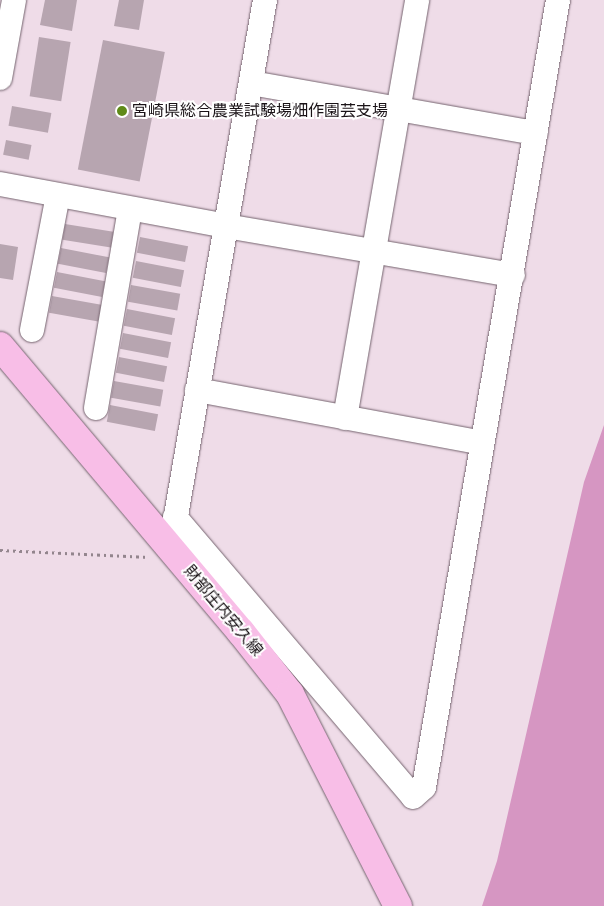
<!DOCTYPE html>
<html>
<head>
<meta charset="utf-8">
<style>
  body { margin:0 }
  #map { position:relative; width:604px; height:906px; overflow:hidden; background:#efdce8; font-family:Poppins,"Noto Sans JP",sans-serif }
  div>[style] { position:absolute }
  .forest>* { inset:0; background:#d696c2 }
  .building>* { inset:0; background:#b7a5b0; transform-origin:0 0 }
  .path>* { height:3px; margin-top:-1.5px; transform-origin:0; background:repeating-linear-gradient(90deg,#93858d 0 2.5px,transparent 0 6.5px) }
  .roads { filter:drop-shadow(0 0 1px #75646f) drop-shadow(0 0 1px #75646f) }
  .minor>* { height:24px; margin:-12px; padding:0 12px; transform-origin:12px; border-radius:12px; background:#fff }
  .major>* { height:28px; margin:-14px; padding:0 14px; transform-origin:14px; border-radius:14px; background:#f8bee7 }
  .dots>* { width:14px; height:14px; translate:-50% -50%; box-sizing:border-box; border:2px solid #fff; border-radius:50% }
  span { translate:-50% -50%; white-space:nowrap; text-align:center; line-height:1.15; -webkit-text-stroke:4px #fff; paint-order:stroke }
  .poi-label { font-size:16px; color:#1a1317 }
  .left { translate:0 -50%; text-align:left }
  .street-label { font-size:16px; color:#1a1317 }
</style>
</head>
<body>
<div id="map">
  <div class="forest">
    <div style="clip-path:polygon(604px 425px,604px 906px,482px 906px,497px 861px,584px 482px)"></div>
  </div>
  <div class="building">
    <div style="clip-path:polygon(45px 0,77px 0,72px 31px,40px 25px)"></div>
    <div style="clip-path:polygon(119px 0,144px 0,139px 30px,114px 26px)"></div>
    <div style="left:39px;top:37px;width:32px;height:60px;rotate:9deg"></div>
    <div style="left:103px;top:40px;width:63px;height:132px;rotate:11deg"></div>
    <div style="left:12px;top:106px;width:40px;height:20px;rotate:10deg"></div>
    <div style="left:6px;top:140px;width:26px;height:15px;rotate:11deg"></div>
    <div style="left:65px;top:224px;width:49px;height:16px;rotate:9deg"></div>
    <div style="left:140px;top:237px;width:49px;height:16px;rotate:11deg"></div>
    <div style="clip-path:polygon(0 244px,18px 247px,13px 280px,0 278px)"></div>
    <div style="left:61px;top:248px;width:49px;height:16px;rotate:11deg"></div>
    <div style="left:136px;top:261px;width:49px;height:17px;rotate:11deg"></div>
    <div style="left:57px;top:272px;width:49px;height:16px;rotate:11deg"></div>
    <div style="left:131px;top:285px;width:50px;height:17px;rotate:10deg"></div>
    <div style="left:52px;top:296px;width:50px;height:17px;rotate:10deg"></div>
    <div style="left:127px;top:309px;width:49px;height:17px;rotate:11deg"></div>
    <div style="left:123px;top:333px;width:49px;height:16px;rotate:11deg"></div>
    <div style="left:119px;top:357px;width:49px;height:16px;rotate:11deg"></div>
    <div style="left:114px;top:381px;width:50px;height:17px;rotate:10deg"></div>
    <div style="left:110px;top:405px;width:49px;height:17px;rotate:11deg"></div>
  </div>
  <div class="path">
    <div style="left:0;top:550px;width:149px;rotate:2.7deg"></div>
  </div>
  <div class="roads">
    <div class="minor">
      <div style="left:0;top:78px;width:79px;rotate:-79.8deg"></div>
      <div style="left:251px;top:83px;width:289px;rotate:10deg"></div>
      <div style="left:0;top:184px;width:230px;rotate:10.5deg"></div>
      <div style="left:226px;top:226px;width:291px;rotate:9.7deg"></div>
      <div style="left:32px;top:330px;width:137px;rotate:-79.1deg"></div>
      <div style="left:197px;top:390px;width:290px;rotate:10.5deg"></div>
      <div style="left:96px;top:408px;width:202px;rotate:-80.3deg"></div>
      <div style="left:345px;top:418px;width:424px;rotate:-80.2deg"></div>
      <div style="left:175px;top:517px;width:367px;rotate:49.6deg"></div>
      <div style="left:413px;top:797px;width:15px;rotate:-42deg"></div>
      <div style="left:424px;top:787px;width:798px;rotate:-80.34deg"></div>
      <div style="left:173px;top:533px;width:541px;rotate:-80.21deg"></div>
    </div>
    <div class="major">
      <div style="left:0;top:346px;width:374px;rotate:49.9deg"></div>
      <div style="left:241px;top:632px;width:79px;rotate:51.7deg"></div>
      <div style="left:290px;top:694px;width:238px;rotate:63deg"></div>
    </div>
  </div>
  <div class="dots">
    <div style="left:122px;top:111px;background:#5f8a19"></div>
  </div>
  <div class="poi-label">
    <span class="left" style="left:132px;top:111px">宮崎県総合農業試験場畑作園芸支場</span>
  </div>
  <div class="street-label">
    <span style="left:223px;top:611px;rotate:50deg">財部庄内安久線</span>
  </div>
</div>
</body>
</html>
